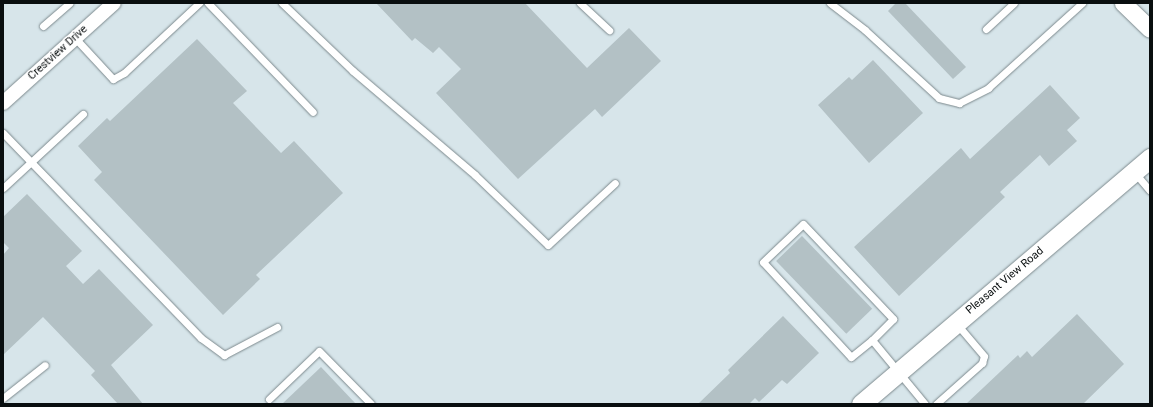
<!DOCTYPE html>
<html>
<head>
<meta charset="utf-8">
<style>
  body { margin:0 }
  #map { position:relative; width:1153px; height:407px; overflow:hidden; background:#d7e5ea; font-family:Roboto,sans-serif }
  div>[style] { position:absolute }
  .building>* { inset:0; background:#b3c1c5; transform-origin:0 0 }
  .roads { filter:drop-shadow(0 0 1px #7c898d) drop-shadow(0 0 1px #7c898d) }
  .service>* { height:7px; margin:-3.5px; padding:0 3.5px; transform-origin:3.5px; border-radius:3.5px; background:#fff }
  .minor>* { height:14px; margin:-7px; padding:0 7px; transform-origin:7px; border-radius:7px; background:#fff }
  .tertiary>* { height:17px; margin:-8.5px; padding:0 8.5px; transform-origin:8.5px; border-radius:8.5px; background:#fff }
  .secondary>* { height:19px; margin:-9.5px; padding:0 9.5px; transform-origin:9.5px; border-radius:9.5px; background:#fff }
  span { translate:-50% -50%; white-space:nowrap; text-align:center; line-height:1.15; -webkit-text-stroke:3px #fff; paint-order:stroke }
  .street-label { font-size:11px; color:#090e0f }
  .frame { position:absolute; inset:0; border:4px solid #090e0f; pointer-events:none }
</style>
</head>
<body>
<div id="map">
  <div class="building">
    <div style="clip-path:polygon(376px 3px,525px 3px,587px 68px,629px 28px,661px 61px,602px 117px,595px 109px,518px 179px,436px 93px,461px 69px,439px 47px,433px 53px,415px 38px,412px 41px)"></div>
    <div style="clip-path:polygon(896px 3px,905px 3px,966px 67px,953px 79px,888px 11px)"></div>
    <div style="clip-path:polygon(197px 39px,247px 91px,233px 103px,281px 153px,294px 141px,343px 193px,256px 275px,260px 279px,223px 315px,94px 180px,102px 172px,78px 146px,107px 118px,110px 121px)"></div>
    <div style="clip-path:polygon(873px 60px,923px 113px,869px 163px,818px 105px,849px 77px,852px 80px)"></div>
    <div style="clip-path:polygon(1050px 85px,1080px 118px,1067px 130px,1077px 141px,1049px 166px,1040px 155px,1000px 192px,1005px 197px,899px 296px,854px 247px,961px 148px,970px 159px)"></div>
    <div style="clip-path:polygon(27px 194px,82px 251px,66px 266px,83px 284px,99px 269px,153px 325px,111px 365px,143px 404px,118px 404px,91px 375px,95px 371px,43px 317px,3px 355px,3px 255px,9px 248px,3px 242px,3px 217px)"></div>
    <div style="left:802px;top:236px;width:101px;height:36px;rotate:46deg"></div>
    <div style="clip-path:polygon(1077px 314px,1124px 364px,1083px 404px,966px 404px,1018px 355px,1020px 358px,1027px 351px,1032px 357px)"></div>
    <div style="clip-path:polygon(783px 316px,819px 353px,787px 384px,782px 380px,759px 402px,755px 398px,749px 404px,698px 404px,730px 373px,728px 370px)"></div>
    <div style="clip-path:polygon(321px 367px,356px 404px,282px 404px)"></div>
  </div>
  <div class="roads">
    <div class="service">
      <div style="left:208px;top:3px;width:151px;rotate:46.1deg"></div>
      <div style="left:282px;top:3px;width:98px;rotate:43.8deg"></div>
      <div style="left:353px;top:71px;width:160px;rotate:40.4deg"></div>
      <div style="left:475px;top:175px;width:101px;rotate:43.8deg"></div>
      <div style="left:548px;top:245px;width:91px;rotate:-42.8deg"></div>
      <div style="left:580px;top:3px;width:40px;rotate:43deg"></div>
      <div style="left:830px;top:3px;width:44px;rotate:37.6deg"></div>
      <div style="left:865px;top:30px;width:100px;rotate:42.6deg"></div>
      <div style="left:939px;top:98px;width:21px;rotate:14deg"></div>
      <div style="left:959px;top:103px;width:33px;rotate:-27deg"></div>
      <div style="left:988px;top:88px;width:127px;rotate:-42.1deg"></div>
      <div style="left:43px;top:26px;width:35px;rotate:-41deg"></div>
      <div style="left:986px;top:29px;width:38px;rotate:-43deg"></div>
      <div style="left:75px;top:38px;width:56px;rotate:47.2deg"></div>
      <div style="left:113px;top:79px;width:13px;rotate:-29deg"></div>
      <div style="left:124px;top:73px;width:103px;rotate:-43deg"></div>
      <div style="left:3px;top:133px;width:285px;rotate:46deg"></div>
      <div style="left:201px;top:338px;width:29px;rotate:36deg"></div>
      <div style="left:224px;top:355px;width:60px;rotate:-27.8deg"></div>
      <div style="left:1135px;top:173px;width:23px;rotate:50deg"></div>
      <div style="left:3px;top:188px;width:109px;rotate:-42.8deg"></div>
      <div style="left:872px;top:340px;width:27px;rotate:141deg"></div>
      <div style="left:851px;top:357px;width:129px;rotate:-132.8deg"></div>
      <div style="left:763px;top:262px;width:55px;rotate:-43.5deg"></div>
      <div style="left:803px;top:224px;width:131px;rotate:46.5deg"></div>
      <div style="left:893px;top:319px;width:30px;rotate:135deg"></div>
      <div style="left:872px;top:340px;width:83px;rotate:50.4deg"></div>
      <div style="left:3px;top:398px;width:53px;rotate:-38.2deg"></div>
      <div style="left:269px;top:399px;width:69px;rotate:-43.8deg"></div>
      <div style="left:319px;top:351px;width:74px;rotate:45.5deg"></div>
      <div style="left:936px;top:404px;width:62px;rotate:-41.7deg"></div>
      <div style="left:982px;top:363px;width:7px;rotate:-74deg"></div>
      <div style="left:984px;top:356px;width:43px;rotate:-130.3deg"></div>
    </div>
    <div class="minor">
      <div style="left:3px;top:103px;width:149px;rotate:-42deg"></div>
    </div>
    <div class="tertiary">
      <div style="left:1123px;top:3px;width:37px;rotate:44deg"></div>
    </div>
    <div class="secondary">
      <div style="left:861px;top:404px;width:380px;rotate:-40.4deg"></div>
    </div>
  </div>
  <div class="street-label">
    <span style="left:58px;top:53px;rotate:-42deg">Crestview Drive</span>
    <span style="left:1005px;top:281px;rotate:-40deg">Pleasant View Road</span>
  </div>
  <div class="frame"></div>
</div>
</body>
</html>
